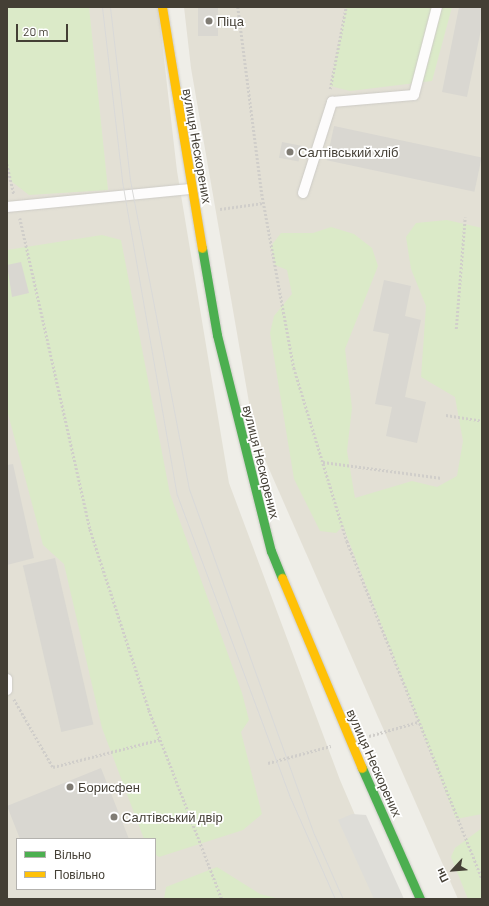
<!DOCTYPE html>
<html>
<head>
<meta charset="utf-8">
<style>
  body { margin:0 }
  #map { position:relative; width:489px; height:906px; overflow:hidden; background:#efeee8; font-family:Barlow,sans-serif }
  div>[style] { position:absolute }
  .residential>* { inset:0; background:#e3e0d5 }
  .green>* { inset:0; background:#dbeac8 }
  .parking>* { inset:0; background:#deddd8 }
  .building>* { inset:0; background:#d9d7d1; transform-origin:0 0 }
  .path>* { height:2.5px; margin-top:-1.25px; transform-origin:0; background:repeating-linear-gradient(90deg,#d0ceca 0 2px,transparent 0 4px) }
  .roads { filter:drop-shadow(0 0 1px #cdcbc6) drop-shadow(0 0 1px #cdcbc6) }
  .lane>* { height:10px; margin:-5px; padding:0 5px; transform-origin:5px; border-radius:5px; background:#fdfcfc }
  .fast>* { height:9px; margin:-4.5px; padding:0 4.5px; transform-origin:4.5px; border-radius:4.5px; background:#4caf50 }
  .slow>* { height:9px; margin:-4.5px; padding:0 4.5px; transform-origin:4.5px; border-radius:4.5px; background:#ffc107 }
  .tram>* { height:1px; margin:-0.5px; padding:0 0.5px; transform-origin:0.5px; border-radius:0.5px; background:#d9d9d8 }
  .dots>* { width:11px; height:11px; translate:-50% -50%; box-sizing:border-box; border:2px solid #fff; border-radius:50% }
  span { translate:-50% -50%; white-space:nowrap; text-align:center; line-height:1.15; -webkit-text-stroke:3.5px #fff; paint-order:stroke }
  .poi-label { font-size:13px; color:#443f35 }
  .left { translate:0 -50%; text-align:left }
  .street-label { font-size:13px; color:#443f35 }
  .frame { position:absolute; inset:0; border:8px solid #443f35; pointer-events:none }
  .legend { position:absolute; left:16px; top:838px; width:140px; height:52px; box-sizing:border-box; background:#fff; border:1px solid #b4b2ae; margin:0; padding:5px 7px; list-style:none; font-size:12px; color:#443f35 }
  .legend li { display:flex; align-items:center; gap:8px; height:20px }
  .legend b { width:20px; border:1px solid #b4b2ae }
  .north { position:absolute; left:433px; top:850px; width:40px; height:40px; -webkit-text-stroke:3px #fff; paint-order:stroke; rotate:244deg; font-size:11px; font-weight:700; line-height:16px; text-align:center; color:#443f35 }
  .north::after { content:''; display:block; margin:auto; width:14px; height:18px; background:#443f35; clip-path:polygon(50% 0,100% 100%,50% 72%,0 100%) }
  .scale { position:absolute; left:16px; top:24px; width:52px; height:18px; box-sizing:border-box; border:2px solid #443f35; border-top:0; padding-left:5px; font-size:12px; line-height:14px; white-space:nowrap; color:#443f35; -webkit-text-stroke:3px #fff; paint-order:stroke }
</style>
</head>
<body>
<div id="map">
  <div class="residential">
    <div style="clip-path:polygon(evenodd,7px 7px,158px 7px,177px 171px,229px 483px,340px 780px,391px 899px,7px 899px,7px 7px,17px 839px,155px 839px,155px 889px,17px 889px,17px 839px)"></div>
    <div style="clip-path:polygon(184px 7px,482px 7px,482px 899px,458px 899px,255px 437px,191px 68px)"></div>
  </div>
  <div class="green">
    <div style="clip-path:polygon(7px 7px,89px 7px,108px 190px,29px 195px,11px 181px,7px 161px)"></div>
    <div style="clip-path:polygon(346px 7px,452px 7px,432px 81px,350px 91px,330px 86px)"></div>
    <div style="clip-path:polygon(447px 220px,482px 228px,482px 814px,456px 819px,343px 526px,336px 533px,320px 531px,294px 479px,270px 333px,274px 316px,292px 294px,287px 270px,275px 265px,271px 246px,281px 233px,313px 233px,331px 227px,354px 234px,372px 248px,378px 266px,345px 349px,352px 408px,347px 451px,355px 498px,412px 481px,437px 487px,457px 476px,463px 441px,455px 397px,421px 377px,426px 306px,411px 269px,406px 237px,416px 223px)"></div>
    <div style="clip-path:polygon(102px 235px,121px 240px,170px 494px,242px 693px,249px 720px,241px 732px,262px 814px,243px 830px,159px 857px,155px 854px,155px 839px,144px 839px,102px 728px,64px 564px,43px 545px,7px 410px,7px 250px)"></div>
    <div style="clip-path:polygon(482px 828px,482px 899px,468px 899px,451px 857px,455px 848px)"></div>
    <div style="clip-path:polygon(217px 867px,260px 894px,280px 899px,164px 899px,166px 887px)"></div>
  </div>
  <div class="parking">
    <div style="clip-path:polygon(352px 814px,366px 815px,404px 899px,374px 899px,338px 820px)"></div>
  </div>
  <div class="building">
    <div style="left:198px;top:7px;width:20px;height:29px"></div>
    <div style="clip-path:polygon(459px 7px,482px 7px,482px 25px,467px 97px,442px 92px)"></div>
    <div style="left:334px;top:126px;width:151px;height:35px;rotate:12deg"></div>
    <div style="left:282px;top:142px;width:20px;height:16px;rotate:11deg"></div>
    <div style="clip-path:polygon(21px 262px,29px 293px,12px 297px,7px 265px)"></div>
    <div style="clip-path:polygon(384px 280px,411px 286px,405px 316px,421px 320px,405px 397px,426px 402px,417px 443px,386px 436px,392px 407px,375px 404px,389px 334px,373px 331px)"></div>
    <div style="clip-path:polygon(13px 464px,34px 558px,7px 565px,7px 465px)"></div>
    <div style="left:55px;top:558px;width:171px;height:33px;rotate:77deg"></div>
    <div style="clip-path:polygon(101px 768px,129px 839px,20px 839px,7px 806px)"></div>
  </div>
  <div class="path">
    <div style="left:238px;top:7px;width:189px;rotate:82.7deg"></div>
    <div style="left:262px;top:194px;width:177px;rotate:79.6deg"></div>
    <div style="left:294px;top:368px;width:181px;rotate:73deg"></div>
    <div style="left:347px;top:541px;width:364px;rotate:68.2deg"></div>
    <div style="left:330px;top:89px;width:84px;rotate:-79deg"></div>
    <div style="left:7px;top:164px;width:31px;rotate:77deg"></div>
    <div style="left:220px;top:209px;width:43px;rotate:-7.9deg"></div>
    <div style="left:20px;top:218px;width:319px;rotate:77.3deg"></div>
    <div style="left:90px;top:529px;width:190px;rotate:71.9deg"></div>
    <div style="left:149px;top:710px;width:203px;rotate:68.9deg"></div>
    <div style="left:456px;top:329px;width:112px;rotate:-85.4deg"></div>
    <div style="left:446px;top:415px;width:36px;rotate:9deg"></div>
    <div style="left:323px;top:462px;width:120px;rotate:7.7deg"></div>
    <div style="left:14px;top:699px;width:78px;rotate:60.2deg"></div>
    <div style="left:53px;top:767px;width:112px;rotate:-14.5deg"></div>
    <div style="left:369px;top:736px;width:51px;rotate:-15.9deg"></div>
    <div style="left:268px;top:763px;width:65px;rotate:-15.1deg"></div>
  </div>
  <div class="roads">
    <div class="lane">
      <div style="left:303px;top:193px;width:96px;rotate:-72.3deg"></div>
      <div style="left:332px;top:102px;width:82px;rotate:-4.9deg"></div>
      <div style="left:414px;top:95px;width:91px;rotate:-75.4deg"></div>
      <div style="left:7px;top:207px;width:184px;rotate:-5.6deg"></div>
      <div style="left:7px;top:679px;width:11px;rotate:90deg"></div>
    </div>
    <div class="fast">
      <div style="left:202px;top:248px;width:88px;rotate:80.2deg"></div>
      <div style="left:217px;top:335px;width:223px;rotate:76deg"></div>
      <div style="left:271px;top:551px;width:29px;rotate:68deg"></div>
      <div style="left:362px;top:768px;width:143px;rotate:66.1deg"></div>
    </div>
    <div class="slow">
      <div style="left:162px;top:7px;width:244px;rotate:80.6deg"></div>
      <div style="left:282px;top:578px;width:206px;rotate:67.2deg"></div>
    </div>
  </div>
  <div class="tram">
    <div style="left:102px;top:7px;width:175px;rotate:83.4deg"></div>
    <div style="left:122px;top:181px;width:319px;rotate:80.1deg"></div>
    <div style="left:177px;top:495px;width:320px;rotate:69.5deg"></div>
    <div style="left:289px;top:795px;width:114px;rotate:66.1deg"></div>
    <div style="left:110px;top:7px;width:174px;rotate:83.4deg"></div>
    <div style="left:130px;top:180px;width:315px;rotate:79.2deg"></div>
    <div style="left:189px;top:489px;width:367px;rotate:70.1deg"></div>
    <div style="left:314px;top:834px;width:71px;rotate:66deg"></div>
  </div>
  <div class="dots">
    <div style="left:209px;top:21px;background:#807c74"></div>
    <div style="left:290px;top:152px;background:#807c74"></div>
    <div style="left:70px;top:787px;background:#807c74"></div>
    <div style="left:114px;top:817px;background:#807c74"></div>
  </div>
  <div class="poi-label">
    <span class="left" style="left:217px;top:21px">Піца</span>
    <span class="left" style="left:298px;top:152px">Салтівський хліб</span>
    <span class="left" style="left:78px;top:787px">Борисфен</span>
    <span class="left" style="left:122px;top:817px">Салтівський двір</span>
  </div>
  <div class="street-label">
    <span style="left:197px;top:146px;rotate:80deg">вулиця Нескорених</span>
    <span style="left:261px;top:462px;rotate:76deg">вулиця Нескорених</span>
    <span style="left:374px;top:763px;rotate:66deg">вулиця Нескорених</span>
  </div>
  <div class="frame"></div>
  <ul class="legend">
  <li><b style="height:5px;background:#4caf50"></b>Вільно</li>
  <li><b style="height:5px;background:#ffc107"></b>Повільно</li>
  </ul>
  <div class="north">Пн</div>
  <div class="scale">20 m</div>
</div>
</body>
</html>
